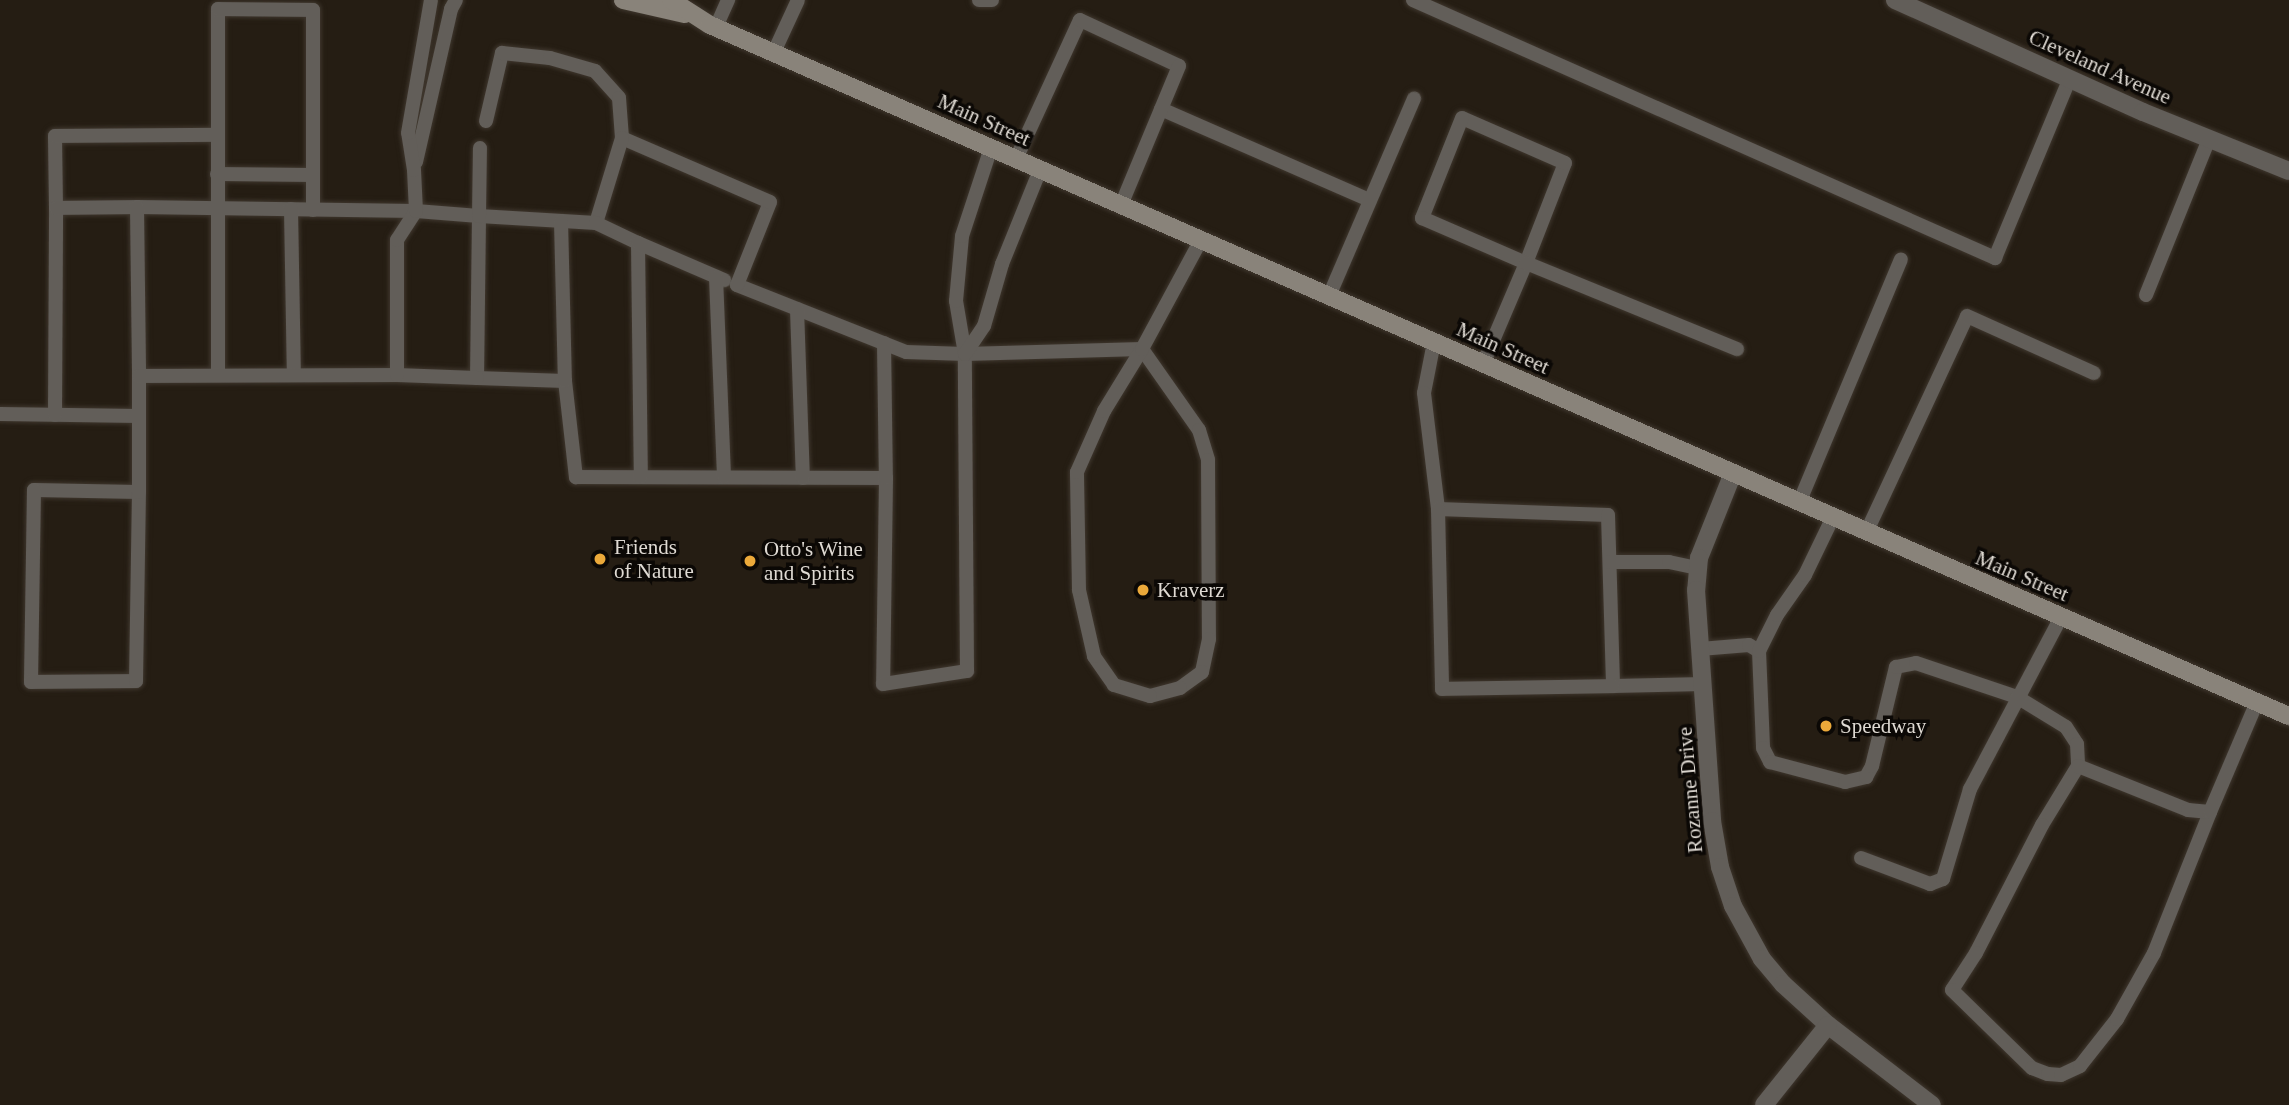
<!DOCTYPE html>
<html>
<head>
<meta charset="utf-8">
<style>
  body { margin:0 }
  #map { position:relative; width:2289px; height:1105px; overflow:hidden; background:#251d13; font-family:"Times New Roman",serif }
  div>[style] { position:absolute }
  .roads { filter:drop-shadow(0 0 2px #3f372e) drop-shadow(0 0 2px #3f372e) }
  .lane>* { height:14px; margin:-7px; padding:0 7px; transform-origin:7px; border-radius:7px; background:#625e59 }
  .street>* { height:18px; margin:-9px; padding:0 9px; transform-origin:9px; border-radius:9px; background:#625e59 }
  .secondary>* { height:18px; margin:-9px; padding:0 9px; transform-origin:9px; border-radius:9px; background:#89837a }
  .dots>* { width:19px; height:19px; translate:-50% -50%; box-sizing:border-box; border:4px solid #0b0805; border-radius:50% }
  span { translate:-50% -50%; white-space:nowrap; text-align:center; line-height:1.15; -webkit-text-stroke:7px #0b0805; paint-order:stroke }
  .street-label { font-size:21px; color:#dfdad3 }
  .poi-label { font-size:21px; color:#dfdad3 }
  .left { translate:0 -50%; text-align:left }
</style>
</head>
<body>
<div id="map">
  <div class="roads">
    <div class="lane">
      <div style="left:979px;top:0;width:13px"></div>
      <div style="left:1413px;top:0;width:637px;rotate:23.91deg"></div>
      <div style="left:1995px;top:258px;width:195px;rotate:-67.4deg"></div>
      <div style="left:716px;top:27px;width:30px;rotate:-66deg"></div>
      <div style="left:774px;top:52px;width:57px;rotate:-65.2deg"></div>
      <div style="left:1161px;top:109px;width:227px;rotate:23.6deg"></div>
      <div style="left:486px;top:121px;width:70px;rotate:-76.8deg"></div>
      <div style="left:502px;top:53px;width:48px;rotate:5.9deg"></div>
      <div style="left:550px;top:58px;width:47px;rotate:16.1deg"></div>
      <div style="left:595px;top:71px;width:36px;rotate:48deg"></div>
      <div style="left:619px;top:98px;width:40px;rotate:85.7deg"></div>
      <div style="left:1016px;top:159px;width:153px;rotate:-65.3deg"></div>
      <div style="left:1080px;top:20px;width:109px;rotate:24.9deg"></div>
      <div style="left:1179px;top:66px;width:151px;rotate:112.6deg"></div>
      <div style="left:416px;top:162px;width:157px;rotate:-77.1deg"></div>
      <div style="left:451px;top:9px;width:10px;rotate:-61deg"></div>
      <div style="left:217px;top:174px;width:96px;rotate:0.6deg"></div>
      <div style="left:137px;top:207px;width:279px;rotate:0.8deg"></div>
      <div style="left:416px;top:211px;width:63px;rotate:4.5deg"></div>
      <div style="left:479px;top:216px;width:162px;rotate:90.7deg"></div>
      <div style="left:477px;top:378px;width:88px;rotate:2deg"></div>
      <div style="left:565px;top:381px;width:97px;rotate:83.5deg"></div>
      <div style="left:576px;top:477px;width:310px;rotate:0.2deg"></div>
      <div style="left:886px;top:478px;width:206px;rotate:90.8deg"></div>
      <div style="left:883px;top:684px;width:85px;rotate:-8.8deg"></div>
      <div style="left:967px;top:671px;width:317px;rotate:-90.4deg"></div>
      <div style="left:965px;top:354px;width:59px;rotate:-178.1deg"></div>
      <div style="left:906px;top:352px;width:182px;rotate:-158.4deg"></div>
      <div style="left:737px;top:285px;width:89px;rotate:-68.3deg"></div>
      <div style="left:770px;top:202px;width:161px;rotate:-156.6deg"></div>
      <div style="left:622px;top:138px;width:89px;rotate:107deg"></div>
      <div style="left:596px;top:223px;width:117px;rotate:-176.6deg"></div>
      <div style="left:479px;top:216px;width:68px;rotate:-89.2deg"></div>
      <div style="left:56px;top:208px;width:72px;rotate:-90.8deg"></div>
      <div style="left:55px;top:136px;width:162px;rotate:-0.4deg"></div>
      <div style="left:291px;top:209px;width:165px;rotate:89deg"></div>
      <div style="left:561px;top:221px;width:160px;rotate:88.6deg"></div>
      <div style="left:596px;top:223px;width:47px;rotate:25.5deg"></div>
      <div style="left:638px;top:243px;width:234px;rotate:89.3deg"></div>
      <div style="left:638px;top:243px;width:94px;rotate:23.3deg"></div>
      <div style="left:716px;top:277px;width:200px;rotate:87.7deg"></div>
      <div style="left:2146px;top:295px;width:168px;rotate:-68deg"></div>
      <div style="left:1329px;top:296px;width:215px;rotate:-66.7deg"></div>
      <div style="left:797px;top:309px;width:169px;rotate:88deg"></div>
      <div style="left:1434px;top:342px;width:52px;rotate:101.1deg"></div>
      <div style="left:1424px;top:393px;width:117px;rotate:83.1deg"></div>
      <div style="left:1438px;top:509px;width:170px;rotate:2deg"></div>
      <div style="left:1608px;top:515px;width:171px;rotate:88.3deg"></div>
      <div style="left:1613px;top:686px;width:91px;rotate:-1.3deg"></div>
      <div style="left:884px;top:343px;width:135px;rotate:89.2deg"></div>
      <div style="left:965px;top:354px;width:177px;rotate:-1.6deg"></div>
      <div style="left:1142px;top:349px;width:99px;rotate:54.9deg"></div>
      <div style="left:1199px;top:430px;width:31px;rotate:73deg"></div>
      <div style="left:1208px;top:460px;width:179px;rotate:89.7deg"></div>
      <div style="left:1209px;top:639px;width:34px;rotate:102deg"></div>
      <div style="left:1202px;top:672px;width:27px;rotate:144deg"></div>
      <div style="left:1180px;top:688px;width:31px;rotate:165deg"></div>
      <div style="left:1150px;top:696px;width:38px;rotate:-163deg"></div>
      <div style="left:1114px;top:685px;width:35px;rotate:-125deg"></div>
      <div style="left:1094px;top:656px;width:68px;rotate:-102.8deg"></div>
      <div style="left:1079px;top:590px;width:118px;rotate:-91deg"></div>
      <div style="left:1077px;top:472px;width:67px;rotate:-66.1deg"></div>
      <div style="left:1104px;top:411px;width:73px;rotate:-58.5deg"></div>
      <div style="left:1142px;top:349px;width:124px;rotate:-61.6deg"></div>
      <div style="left:965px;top:354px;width:54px;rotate:-99.6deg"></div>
      <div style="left:956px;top:301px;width:65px;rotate:-84.7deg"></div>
      <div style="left:962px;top:236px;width:93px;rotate:-71.8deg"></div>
      <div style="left:965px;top:354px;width:34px;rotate:-56deg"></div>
      <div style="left:984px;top:326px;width:65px;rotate:-73.8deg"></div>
      <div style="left:1002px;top:264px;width:101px;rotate:-68deg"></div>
      <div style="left:1483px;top:364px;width:110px;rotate:-66.9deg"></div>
      <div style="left:1526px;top:263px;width:107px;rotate:-68.7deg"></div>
      <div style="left:1565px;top:163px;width:112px;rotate:-156.4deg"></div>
      <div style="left:1462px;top:118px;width:108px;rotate:111.8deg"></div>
      <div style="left:1422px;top:218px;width:113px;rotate:23.4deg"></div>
      <div style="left:1526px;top:263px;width:228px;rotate:22.2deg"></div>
      <div style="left:218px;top:374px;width:365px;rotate:-90deg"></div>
      <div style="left:218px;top:9px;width:95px;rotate:0.6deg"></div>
      <div style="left:313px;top:10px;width:200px;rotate:90deg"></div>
      <div style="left:397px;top:375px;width:80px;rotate:2.1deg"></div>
      <div style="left:0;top:414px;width:139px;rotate:0.8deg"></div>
      <div style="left:55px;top:415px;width:207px;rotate:-89.7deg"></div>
      <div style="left:56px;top:208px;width:81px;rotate:-0.7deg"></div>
      <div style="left:137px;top:207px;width:169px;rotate:89.3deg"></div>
      <div style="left:139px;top:492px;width:105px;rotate:-178.9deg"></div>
      <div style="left:34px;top:490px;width:192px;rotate:90.9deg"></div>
      <div style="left:31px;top:682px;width:105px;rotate:-0.5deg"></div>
      <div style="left:136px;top:681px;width:189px;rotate:-89.1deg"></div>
      <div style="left:139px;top:492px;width:116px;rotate:-90deg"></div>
      <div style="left:139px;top:376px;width:258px;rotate:-0.2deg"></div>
      <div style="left:397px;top:375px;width:135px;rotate:-90deg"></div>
      <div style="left:397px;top:240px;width:35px;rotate:-57deg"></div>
      <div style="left:416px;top:211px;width:41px;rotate:-92.8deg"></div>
      <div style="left:414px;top:170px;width:37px;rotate:-99deg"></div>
      <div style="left:408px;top:133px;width:135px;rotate:-80.2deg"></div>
      <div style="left:1799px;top:503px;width:264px;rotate:-67.3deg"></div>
      <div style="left:1438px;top:509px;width:180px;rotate:88.7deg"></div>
      <div style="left:1442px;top:689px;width:171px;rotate:-1deg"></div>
      <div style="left:1866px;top:533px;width:239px;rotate:-65deg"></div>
      <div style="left:1967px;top:316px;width:139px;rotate:24.2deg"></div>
      <div style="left:1610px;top:562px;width:59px"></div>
      <div style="left:1669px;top:562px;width:30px;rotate:12deg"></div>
      <div style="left:1700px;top:649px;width:49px;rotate:-4.7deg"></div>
      <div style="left:1749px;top:645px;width:12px;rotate:31deg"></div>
      <div style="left:1759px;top:651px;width:97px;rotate:87.6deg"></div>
      <div style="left:1763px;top:748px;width:16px;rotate:63deg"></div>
      <div style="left:1770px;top:762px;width:78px;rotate:14.9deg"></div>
      <div style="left:1845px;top:782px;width:22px;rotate:-13deg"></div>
      <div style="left:1866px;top:777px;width:13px;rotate:-61deg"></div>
      <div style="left:1872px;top:766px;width:102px;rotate:-76.4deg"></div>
      <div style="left:1896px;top:667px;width:20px;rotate:-11deg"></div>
      <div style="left:1916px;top:663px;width:107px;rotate:18.6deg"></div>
      <div style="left:2017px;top:697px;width:57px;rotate:31.5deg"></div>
      <div style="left:2066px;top:727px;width:20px;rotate:57deg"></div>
      <div style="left:2077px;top:744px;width:22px;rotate:87deg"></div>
      <div style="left:2078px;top:766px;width:69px;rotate:121.4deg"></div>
      <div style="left:2042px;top:825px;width:144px;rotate:117.3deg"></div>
      <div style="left:1976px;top:953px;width:44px;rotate:123deg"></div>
      <div style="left:1952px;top:990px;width:112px;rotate:44.3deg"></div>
      <div style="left:2032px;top:1068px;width:17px;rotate:21deg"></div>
      <div style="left:2048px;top:1074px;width:13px;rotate:4deg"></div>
      <div style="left:2061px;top:1075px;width:21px;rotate:-25deg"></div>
      <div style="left:2080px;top:1066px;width:60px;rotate:-51.8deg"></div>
      <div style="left:2117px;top:1019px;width:76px;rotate:-60.7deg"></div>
      <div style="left:2154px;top:953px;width:152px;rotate:-68.3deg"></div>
      <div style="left:1759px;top:651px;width:40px;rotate:-63.4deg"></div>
      <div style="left:1777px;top:615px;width:49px;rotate:-55deg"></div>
      <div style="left:1805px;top:575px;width:64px;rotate:-64.2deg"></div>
      <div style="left:2078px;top:766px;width:118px;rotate:21.8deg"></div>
      <div style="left:2188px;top:810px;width:22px;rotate:5deg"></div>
      <div style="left:2210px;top:812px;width:120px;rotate:-66.9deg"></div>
      <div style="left:1861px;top:858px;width:74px;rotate:20.6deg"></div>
      <div style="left:1930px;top:884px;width:14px;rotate:-21deg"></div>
      <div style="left:1943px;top:879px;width:94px;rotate:-73.3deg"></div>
      <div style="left:1970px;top:789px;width:195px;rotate:-62.1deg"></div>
    </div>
    <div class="street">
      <div style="left:1895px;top:0;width:272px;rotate:24.3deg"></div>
      <div style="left:2143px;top:112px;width:157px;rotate:22deg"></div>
      <div style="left:1733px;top:473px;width:92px;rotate:111.8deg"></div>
      <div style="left:1699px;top:558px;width:32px;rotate:95deg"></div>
      <div style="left:1696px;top:590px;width:232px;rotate:86deg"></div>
      <div style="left:1712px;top:821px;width:47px;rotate:80.1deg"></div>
      <div style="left:1720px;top:867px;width:41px;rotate:71.6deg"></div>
      <div style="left:1733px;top:906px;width:60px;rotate:61.3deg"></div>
      <div style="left:1762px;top:959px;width:33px;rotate:50deg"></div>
      <div style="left:1783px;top:984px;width:61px;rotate:42.3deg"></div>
      <div style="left:1828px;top:1025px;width:131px;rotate:37.6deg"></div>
      <div style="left:1764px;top:1105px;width:102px;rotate:-51.3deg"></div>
    </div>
    <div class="secondary">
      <div style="left:623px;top:0;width:63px;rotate:12.9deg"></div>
      <div style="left:671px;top:0;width:46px;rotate:32.7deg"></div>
      <div style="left:710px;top:25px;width:1724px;rotate:23.64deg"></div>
    </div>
  </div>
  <div class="dots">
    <div style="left:600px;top:559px;background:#eba93a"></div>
    <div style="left:750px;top:561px;background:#eba93a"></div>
    <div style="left:1143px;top:590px;background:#eba93a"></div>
    <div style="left:1826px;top:726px;background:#eba93a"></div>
  </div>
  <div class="street-label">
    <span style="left:2100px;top:67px;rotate:24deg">Cleveland Avenue</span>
    <span style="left:984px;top:120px;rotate:24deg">Main Street</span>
    <span style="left:1503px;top:348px;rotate:24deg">Main Street</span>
    <span style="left:2022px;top:576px;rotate:23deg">Main Street</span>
    <span style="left:1690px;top:790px;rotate:-95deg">Rozanne Drive</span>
  </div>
  <div class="poi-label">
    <span class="left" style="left:614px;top:559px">Friends<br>of Nature</span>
    <span class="left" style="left:764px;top:561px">Otto's Wine<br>and Spirits</span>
    <span class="left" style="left:1157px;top:590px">Kraverz</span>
    <span class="left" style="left:1840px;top:726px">Speedway</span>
  </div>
</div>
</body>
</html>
